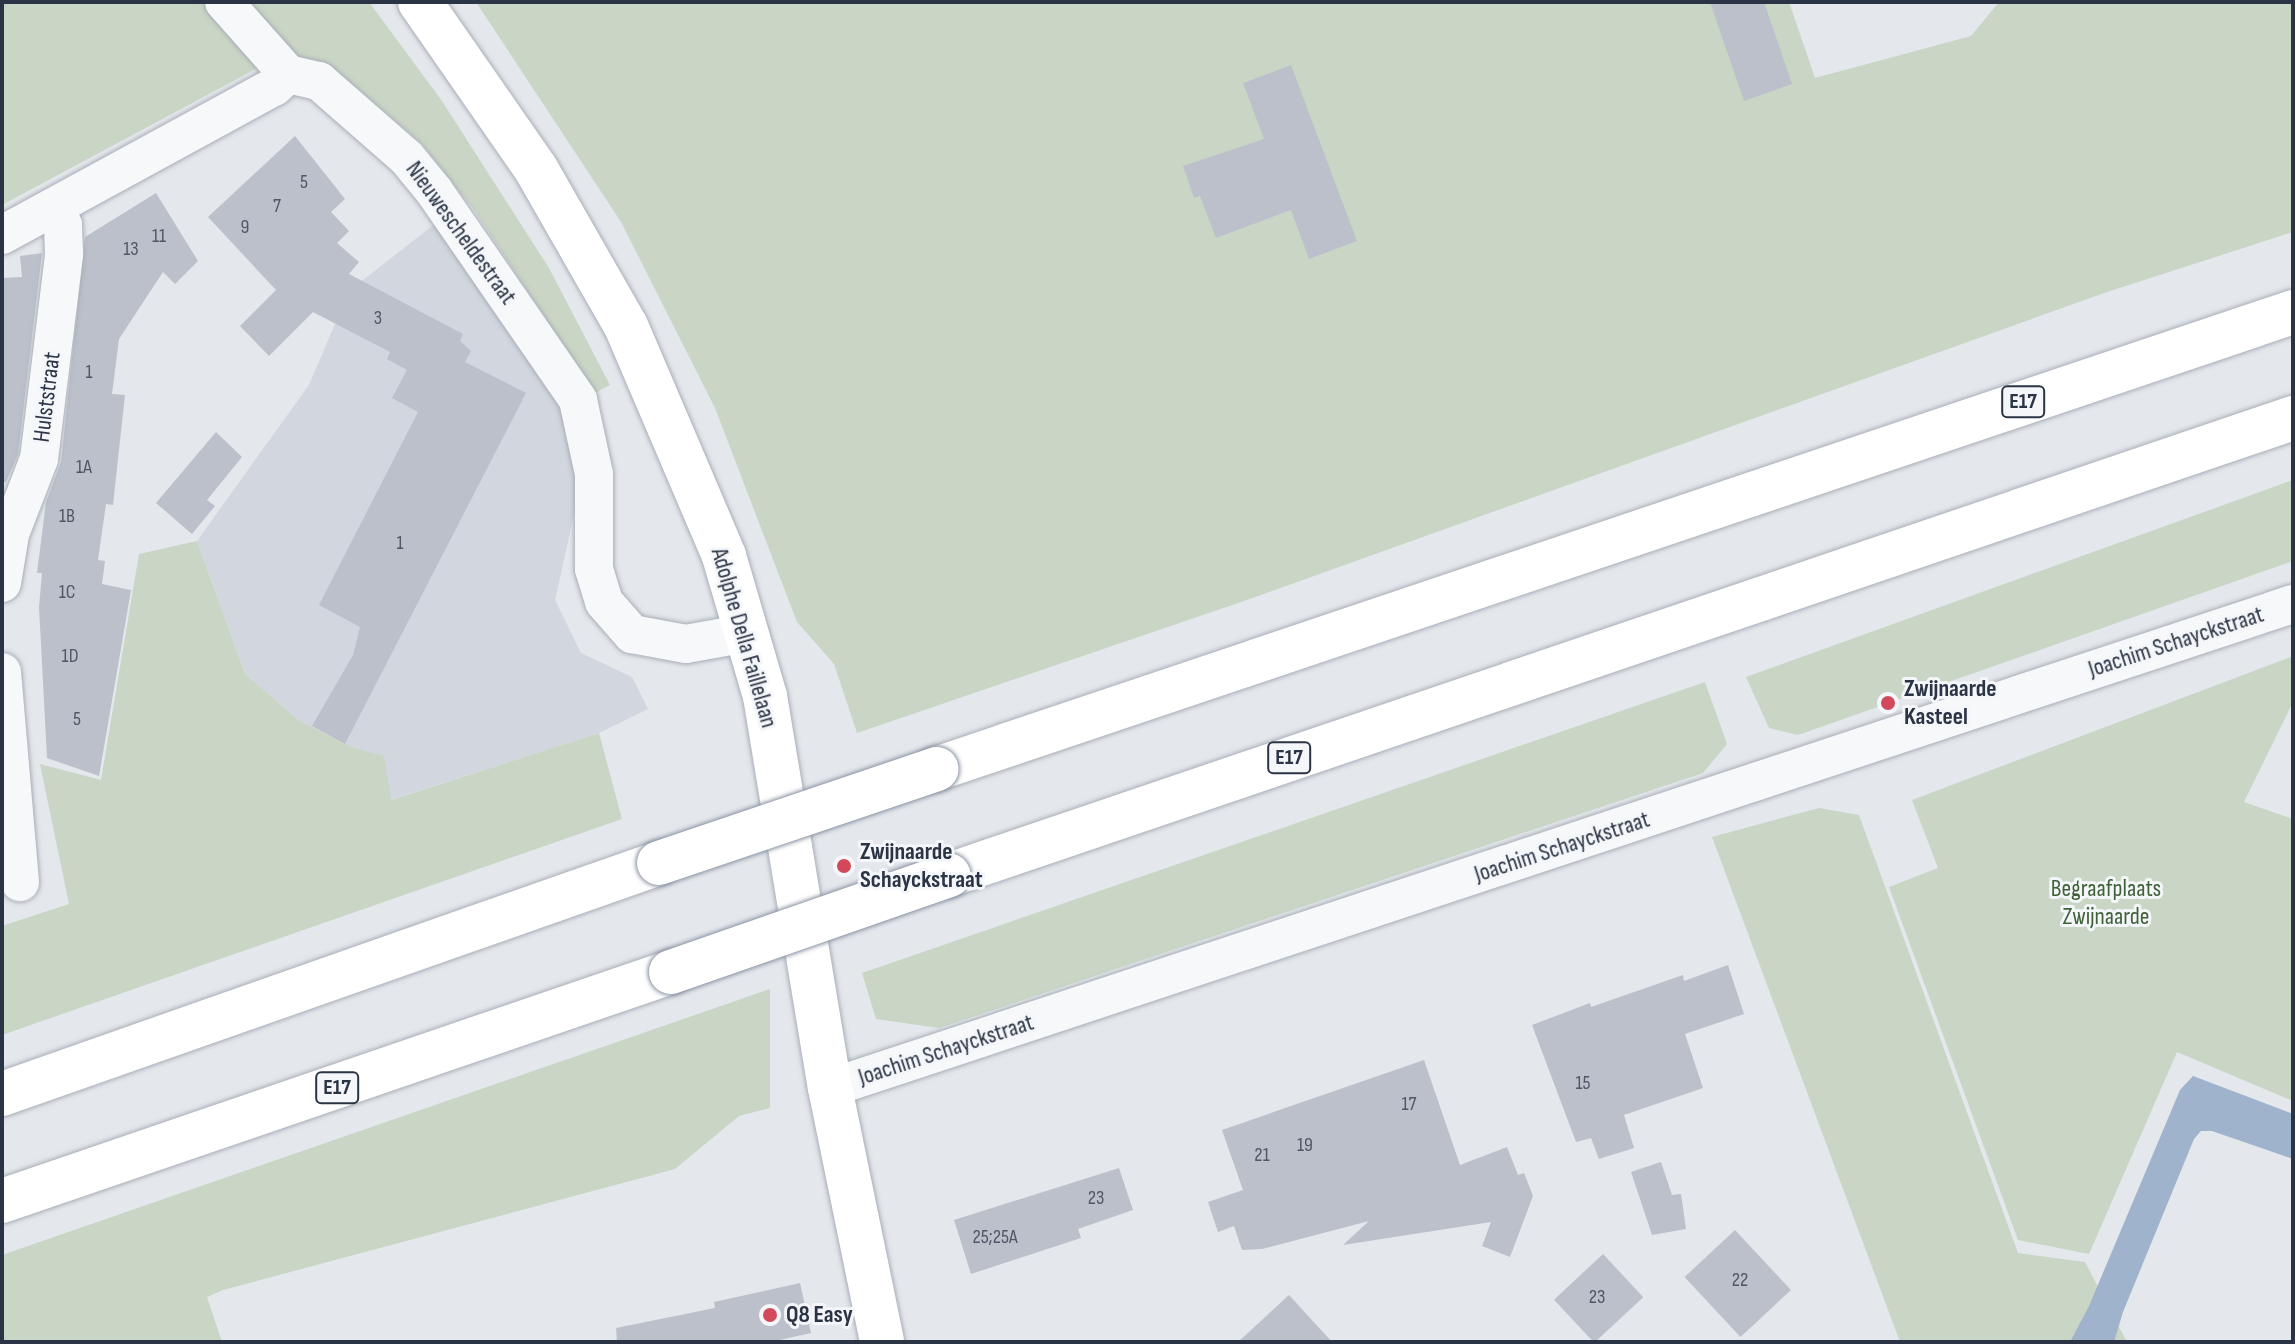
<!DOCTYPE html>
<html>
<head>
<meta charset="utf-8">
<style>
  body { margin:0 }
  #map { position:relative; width:2295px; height:1344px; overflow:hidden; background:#e4e7ec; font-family:"Sofia Sans Condensed",sans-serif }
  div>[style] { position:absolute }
  .built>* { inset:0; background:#d2d6de }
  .green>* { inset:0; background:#c9d6c5 }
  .water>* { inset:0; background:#9fb4cc }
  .building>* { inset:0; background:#bbc0ca; transform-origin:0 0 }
  .roads { filter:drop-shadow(0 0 2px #a9aeb7) drop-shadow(0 0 2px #a9aeb7) }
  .minor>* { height:38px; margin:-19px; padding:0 19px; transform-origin:19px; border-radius:19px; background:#f7f8fa }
  .secondary>* { height:44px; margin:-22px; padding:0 22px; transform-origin:22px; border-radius:22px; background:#fff }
  .motorway>* { height:44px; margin:-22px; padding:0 22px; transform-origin:22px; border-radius:22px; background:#fff }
  .bridges { filter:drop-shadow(0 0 2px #8b94a3) drop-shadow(0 0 2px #8b94a3) }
  .motorway-bridge>* { height:44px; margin:-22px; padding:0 22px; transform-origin:22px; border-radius:22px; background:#fff }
  .dots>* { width:22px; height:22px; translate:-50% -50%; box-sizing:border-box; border:4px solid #f4f6f9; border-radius:50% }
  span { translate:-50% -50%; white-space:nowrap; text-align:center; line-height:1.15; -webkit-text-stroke:6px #f4f6f9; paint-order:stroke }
  .number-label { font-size:20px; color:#4f5766 }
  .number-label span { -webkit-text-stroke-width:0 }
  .shield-label span { padding:2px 6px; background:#f4f6f9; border:2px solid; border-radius:6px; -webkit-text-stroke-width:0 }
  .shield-label { font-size:22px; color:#2b3445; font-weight:700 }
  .street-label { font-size:24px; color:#2b3445 }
  .poi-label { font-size:24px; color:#2b3445; font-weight:700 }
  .left { translate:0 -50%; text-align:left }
  .park-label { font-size:24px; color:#3f6138 }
  .frame { position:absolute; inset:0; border:4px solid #2b3445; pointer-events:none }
</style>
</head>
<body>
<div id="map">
  <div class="built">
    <div style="clip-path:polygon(436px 223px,557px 397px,576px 444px,578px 496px,555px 600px,581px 653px,632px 677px,648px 709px,599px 733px,390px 800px,383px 756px,351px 747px,298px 720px,245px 674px,197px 541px,309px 385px,349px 291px)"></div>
  </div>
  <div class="green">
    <div style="clip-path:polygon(2px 2px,369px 2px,442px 101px,549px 268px,610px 385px,595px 393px,474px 210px,422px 144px,345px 78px,321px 68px,280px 56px,2px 205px)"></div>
    <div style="clip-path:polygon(476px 2px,1789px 2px,1815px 78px,1971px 36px,1999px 2px,2293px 2px,2293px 232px,2107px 292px,1244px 601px,857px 733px,834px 664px,797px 622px,715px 408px,621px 222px)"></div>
    <div style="clip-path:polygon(2293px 480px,2293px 561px,1798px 735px,1769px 728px,1746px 677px)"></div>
    <div style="clip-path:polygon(197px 541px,245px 674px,298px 720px,351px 747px,384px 756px,391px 800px,599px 733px,622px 819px,2px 1035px,2px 926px,69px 904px,40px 764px,101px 780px,139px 554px)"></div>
    <div style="clip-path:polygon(2293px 656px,2293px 702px,2244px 802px,2293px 819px,2293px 1101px,2177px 1052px,2089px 1254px,2018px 1240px,1889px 887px,1938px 868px,1912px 800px)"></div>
    <div style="clip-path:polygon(1705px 682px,1727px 744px,1703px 773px,939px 1028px,876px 1019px,862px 973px)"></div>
    <div style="clip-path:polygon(1819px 808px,1859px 815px,2018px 1253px,2085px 1262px,2127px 1342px,1900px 1342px,1712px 837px)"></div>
    <div style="clip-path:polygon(770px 989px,770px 1108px,739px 1116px,675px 1169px,223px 1290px,207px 1297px,222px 1342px,2px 1342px,2px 1255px)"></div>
  </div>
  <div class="water">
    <div style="clip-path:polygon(2193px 1076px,2293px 1114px,2293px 1159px,2212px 1131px,2201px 1131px,2194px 1139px,2123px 1312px,2114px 1342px,2070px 1342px,2089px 1306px,2180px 1090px)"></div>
  </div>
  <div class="building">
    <div style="clip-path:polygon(1710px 2px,1764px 2px,1792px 84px,1744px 101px)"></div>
    <div style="clip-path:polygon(1291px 65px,1357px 241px,1309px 259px,1291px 210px,1216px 238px,1200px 196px,1194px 198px,1183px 166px,1264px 139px,1243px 83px)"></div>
    <div style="clip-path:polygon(295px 136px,345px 199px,331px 212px,349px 231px,337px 243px,359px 262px,349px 274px,463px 334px,460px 341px,471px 351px,465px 362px,526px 393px,345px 744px,312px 726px,353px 655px,360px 627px,319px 605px,418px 412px,392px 398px,407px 370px,387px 359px,390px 352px,313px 312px,269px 356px,240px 326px,276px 290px,208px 217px)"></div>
    <div style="clip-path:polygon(156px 193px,198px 261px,175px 284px,163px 272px,119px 339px,112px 394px,125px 395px,113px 505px,106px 504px,98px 560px,105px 561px,102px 584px,131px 590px,99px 776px,47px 758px,39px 607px,42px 573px,37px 573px,46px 502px,61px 462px,85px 237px)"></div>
    <div style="clip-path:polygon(42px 253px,18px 454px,6px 482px,2px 482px,2px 278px,22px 277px,20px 256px)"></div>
    <div style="clip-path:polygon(216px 432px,242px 457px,207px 500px,215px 506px,192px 534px,156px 503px)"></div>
    <div style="clip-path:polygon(1728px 965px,1744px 1014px,1685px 1034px,1703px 1088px,1624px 1115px,1634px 1148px,1599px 1159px,1591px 1138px,1576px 1142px,1532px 1025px,1590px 1003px,1591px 1007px,1683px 975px,1684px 981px)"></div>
    <div style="clip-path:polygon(1424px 1060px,1460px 1165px,1507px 1147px,1518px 1175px,1524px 1173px,1533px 1196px,1510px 1257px,1482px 1246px,1491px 1222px,1343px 1245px,1369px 1221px,1262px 1249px,1242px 1250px,1234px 1226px,1218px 1232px,1208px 1202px,1243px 1190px,1222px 1130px)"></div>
    <div style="clip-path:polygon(1661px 1162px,1672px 1195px,1681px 1194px,1686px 1229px,1652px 1235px,1631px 1172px)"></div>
    <div style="clip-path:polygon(1119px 1168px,1133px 1210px,1078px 1229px,1081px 1238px,971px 1274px,954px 1220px)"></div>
    <div style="left:1735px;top:1230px;width:82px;height:69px;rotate:47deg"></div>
    <div style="left:1603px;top:1254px;width:59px;height:67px;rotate:47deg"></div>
    <div style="clip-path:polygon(800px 1283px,811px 1333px,770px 1342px,617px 1342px,616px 1328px,715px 1308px,714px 1302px)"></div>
    <div style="clip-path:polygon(1289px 1295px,1332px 1342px,1238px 1342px)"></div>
  </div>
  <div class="roads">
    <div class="minor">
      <div style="left:224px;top:2px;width:96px;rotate:48.4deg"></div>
      <div style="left:288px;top:74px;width:32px;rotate:13deg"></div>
      <div style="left:319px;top:81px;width:117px;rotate:41.2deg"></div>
      <div style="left:407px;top:158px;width:43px;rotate:50.7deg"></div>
      <div style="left:434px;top:191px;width:254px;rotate:55.4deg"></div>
      <div style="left:578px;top:400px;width:76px;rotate:77.8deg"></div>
      <div style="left:594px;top:474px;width:95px;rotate:90deg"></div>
      <div style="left:594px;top:569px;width:34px;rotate:73deg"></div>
      <div style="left:604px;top:602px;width:43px;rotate:48.8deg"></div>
      <div style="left:632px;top:634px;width:55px;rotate:10.5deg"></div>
      <div style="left:686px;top:644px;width:62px;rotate:-10.2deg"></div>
      <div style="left:2px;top:235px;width:310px;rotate:-28.6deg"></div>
      <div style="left:274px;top:87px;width:19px;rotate:-43deg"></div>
      <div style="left:2px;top:583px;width:50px;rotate:-80.7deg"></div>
      <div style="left:10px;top:534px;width:80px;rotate:-68.9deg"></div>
      <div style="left:39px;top:459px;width:207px;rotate:-83deg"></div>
      <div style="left:64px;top:254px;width:29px;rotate:-92deg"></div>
      <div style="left:63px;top:225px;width:20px;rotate:-117deg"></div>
      <div style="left:2px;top:672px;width:211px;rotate:85.1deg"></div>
      <div style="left:830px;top:1088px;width:1541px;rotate:-18.31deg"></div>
    </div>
    <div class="secondary">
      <div style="left:420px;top:2px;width:203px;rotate:55.2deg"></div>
      <div style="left:536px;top:169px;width:181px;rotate:60.2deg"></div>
      <div style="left:626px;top:326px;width:250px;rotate:66.9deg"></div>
      <div style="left:724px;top:556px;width:146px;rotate:73.7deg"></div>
      <div style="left:765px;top:696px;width:397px;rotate:80.6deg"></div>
      <div style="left:830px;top:1088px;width:259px;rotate:78.4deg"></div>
    </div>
    <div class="motorway">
      <div style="left:936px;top:769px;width:1432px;rotate:-18.61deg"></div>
      <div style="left:949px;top:875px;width:1420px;rotate:-18.78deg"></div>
      <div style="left:2px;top:1094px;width:696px;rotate:-19.37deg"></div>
      <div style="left:2px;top:1201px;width:707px;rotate:-18.9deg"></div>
    </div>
  </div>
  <div class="bridges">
    <div class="motorway-bridge">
      <div style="left:659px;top:863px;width:293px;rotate:-18.7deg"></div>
      <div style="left:671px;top:972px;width:294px;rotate:-19.2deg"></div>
    </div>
  </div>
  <div class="dots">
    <div style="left:1888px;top:703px;background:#d1495b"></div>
    <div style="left:844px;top:866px;background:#d1495b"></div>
    <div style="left:770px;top:1315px;background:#d1495b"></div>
  </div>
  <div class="number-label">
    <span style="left:304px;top:182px">5</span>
    <span style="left:277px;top:206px">7</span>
    <span style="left:245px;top:227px">9</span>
    <span style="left:159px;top:236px">11</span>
    <span style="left:131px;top:249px">13</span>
    <span style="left:378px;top:318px">3</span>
    <span style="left:89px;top:372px">1</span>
    <span style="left:84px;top:467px">1A</span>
    <span style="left:67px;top:516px">1B</span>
    <span style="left:400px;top:543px">1</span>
    <span style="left:67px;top:592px">1C</span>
    <span style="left:70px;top:656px">1D</span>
    <span style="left:77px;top:719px">5</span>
    <span style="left:1583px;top:1083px">15</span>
    <span style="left:1409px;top:1104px">17</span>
    <span style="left:1305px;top:1145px">19</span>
    <span style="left:1262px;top:1155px">21</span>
    <span style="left:1096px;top:1198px">23</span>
    <span style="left:995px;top:1237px">25;25A</span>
    <span style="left:1740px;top:1280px">22</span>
    <span style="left:1597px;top:1297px">23</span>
  </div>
  <div class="shield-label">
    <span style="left:2023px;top:402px">E17</span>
    <span style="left:1289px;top:758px">E17</span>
    <span style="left:337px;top:1088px">E17</span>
  </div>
  <div class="street-label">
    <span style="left:461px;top:233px;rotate:54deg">Nieuwescheldestraat</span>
    <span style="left:47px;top:397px;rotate:-83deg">Hulststraat</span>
    <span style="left:744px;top:638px;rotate:74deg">Adolphe Della Faillelaan</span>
    <span style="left:2176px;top:642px;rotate:-18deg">Joachim Schayckstraat</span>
    <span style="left:1562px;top:847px;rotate:-18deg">Joachim Schayckstraat</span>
    <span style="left:946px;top:1050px;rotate:-18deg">Joachim Schayckstraat</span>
  </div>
  <div class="poi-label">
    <span class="left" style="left:1904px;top:703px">Zwijnaarde<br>Kasteel</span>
    <span class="left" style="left:860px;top:866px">Zwijnaarde<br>Schayckstraat</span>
    <span class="left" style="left:786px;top:1315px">Q8 Easy</span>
  </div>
  <div class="park-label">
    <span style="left:2106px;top:903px">Begraafplaats<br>Zwijnaarde</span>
  </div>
  <div class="frame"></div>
</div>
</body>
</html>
